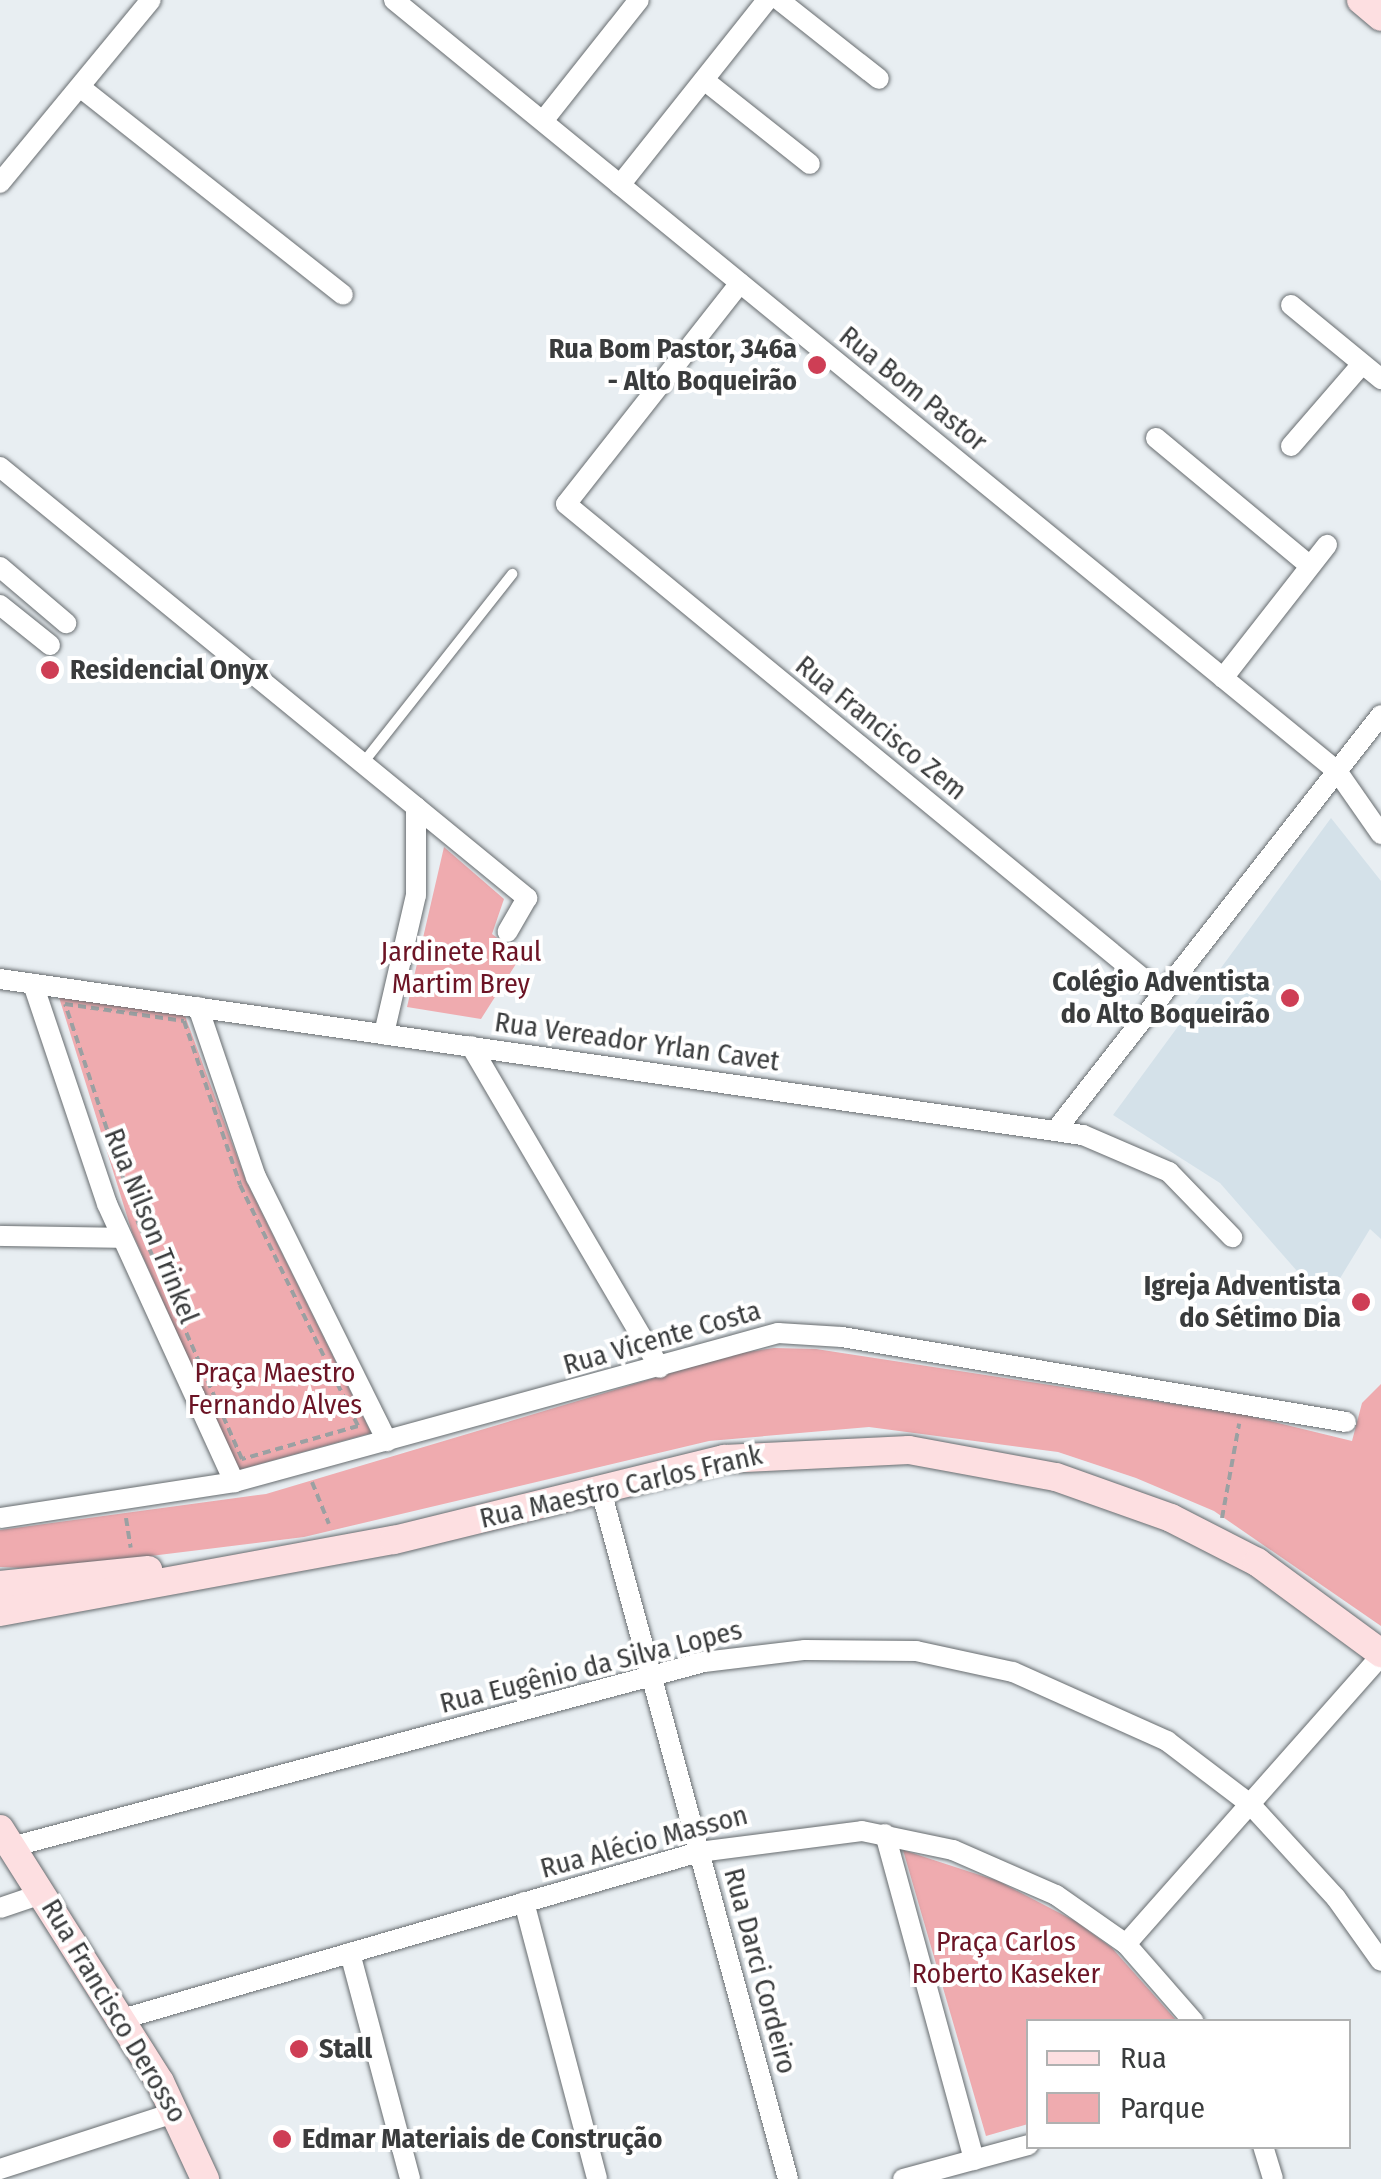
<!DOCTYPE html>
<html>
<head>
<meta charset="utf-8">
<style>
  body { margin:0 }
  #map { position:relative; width:1381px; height:2179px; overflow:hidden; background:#e8eef2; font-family:"Fira Sans Condensed",sans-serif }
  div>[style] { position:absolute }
  .built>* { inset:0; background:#d4e1e9 }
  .green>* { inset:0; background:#efabaf }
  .path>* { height:4px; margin-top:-2px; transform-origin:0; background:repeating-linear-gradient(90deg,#9ba0a2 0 8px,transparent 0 13px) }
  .roads { filter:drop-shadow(0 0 2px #676c6f) drop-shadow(0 0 2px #676c6f) }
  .lane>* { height:10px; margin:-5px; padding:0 5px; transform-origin:5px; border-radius:5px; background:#fff }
  .street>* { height:20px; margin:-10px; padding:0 10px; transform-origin:10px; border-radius:10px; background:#fff }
  .secondary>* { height:28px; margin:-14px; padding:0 14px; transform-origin:14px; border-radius:14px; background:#fddfe1 }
  .dots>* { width:28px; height:28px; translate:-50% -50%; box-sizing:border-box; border:5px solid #fff; border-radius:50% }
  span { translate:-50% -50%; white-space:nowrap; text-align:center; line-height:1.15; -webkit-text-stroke:8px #fff; paint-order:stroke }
  .poi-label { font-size:28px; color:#3a3c3d; font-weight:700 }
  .right { translate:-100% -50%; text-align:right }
  .left { translate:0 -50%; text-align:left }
  .street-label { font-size:28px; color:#3a3c3d }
  .park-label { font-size:28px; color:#6c1425 }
  .legend { position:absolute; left:1026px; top:2019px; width:325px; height:130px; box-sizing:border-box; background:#fff; border:2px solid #b0b1b1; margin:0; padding:12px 18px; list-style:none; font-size:30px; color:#3a3c3d }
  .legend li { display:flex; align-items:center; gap:20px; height:50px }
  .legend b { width:50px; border:2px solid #b0b1b1 }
</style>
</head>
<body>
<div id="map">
  <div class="built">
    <div style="clip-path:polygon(1331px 818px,1381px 881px,1381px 1239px,1370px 1229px,1325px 1303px,1220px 1183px,1113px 1115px)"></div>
  </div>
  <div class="green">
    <div style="clip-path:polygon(444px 847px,504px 899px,492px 934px,521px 956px,481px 1019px,407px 1007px)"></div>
    <div style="clip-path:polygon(58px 994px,184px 1013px,246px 1181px,371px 1433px,238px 1470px,132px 1232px)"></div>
    <div style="clip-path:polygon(774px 1348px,816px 1349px,1245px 1415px,1352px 1441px,1362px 1403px,1381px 1384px,1381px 1626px,1214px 1511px,1136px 1478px,1058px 1452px,869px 1427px,709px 1441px,304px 1537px,45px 1569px,0 1567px,0 1530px,266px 1494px,735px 1354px)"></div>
    <div style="clip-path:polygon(903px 1850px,998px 1881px,1075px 1921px,1112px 1948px,1177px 2021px,1028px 2022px,1028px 2124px,986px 2136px)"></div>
  </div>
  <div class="path">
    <div style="left:65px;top:1004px;width:120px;rotate:8.1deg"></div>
    <div style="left:184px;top:1021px;width:173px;rotate:71.1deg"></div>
    <div style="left:240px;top:1185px;width:268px;rotate:63.9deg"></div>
    <div style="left:358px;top:1426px;width:121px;rotate:164.1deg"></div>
    <div style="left:242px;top:1459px;width:253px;rotate:-113.8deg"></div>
    <div style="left:140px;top:1228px;width:236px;rotate:-108.5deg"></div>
    <div style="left:312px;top:1482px;width:45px;rotate:68deg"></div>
    <div style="left:126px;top:1518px;width:30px;rotate:81deg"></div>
    <div style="left:1222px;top:1518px;width:96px;rotate:-79.7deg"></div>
  </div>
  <div class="roads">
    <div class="lane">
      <div style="left:363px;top:763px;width:241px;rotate:-51.7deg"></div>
    </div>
    <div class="street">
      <div style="left:394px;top:0;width:1218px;rotate:39.27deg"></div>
      <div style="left:1337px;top:771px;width:77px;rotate:55.1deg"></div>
      <div style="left:779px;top:0;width:127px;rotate:38.3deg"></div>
      <div style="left:704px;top:80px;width:135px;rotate:38.4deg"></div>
      <div style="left:80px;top:87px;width:335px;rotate:38.3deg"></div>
      <div style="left:543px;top:121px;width:154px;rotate:-51.6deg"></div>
      <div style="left:0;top:183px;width:237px;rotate:-50.5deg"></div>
      <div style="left:620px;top:185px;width:236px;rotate:-51.5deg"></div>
      <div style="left:740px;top:283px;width:281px;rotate:128.2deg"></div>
      <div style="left:566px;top:504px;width:772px;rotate:39.43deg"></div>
      <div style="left:1291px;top:305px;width:117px;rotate:39.4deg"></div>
      <div style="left:1156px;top:438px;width:200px;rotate:39.7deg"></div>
      <div style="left:1291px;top:446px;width:108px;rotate:-49.1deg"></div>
      <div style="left:0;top:467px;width:537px;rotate:39.26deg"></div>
      <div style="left:416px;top:807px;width:88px;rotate:90deg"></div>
      <div style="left:416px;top:895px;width:143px;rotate:103deg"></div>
      <div style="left:0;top:567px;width:87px;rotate:40.3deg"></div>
      <div style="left:0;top:605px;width:64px;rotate:38.7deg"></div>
      <div style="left:1223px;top:678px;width:169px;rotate:-52deg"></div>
      <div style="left:416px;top:807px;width:144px;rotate:39.3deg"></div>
      <div style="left:527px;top:898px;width:39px;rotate:120deg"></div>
      <div style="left:0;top:979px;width:1094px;rotate:8.2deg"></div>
      <div style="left:1083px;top:1135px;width:94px;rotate:23.3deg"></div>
      <div style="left:1169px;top:1172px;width:91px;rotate:45.9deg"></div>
      <div style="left:33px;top:984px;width:232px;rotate:71.4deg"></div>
      <div style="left:107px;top:1204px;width:306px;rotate:65.4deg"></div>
      <div style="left:198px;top:1007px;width:180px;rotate:71.2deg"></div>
      <div style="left:256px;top:1177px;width:295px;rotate:63.6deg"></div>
      <div style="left:471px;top:1046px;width:373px;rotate:59.6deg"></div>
      <div style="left:1056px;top:1130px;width:527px;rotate:-51.93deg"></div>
      <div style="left:0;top:1236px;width:121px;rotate:0.9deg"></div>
      <div style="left:600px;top:1487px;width:717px;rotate:74.8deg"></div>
      <div style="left:0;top:1518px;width:237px;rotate:-8.7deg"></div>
      <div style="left:234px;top:1482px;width:564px;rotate:-15.32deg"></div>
      <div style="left:778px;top:1333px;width:64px;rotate:3.6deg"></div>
      <div style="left:842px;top:1337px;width:511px;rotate:9.57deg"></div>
      <div style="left:885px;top:1834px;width:338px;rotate:74.7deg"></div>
      <div style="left:15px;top:1846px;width:713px;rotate:-14.95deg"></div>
      <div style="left:704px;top:1662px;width:102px;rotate:-6.8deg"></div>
      <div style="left:805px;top:1650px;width:111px;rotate:0.5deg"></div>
      <div style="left:916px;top:1651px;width:99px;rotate:12.2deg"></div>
      <div style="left:1013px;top:1672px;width:169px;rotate:24.1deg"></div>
      <div style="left:1167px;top:1741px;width:104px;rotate:37.2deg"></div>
      <div style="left:1250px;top:1804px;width:127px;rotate:47.5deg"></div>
      <div style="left:1336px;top:1898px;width:77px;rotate:54.5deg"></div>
      <div style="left:524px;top:1902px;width:286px;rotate:75.2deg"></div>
      <div style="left:0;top:1908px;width:46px;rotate:-18.8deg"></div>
      <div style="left:1126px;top:1944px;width:385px;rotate:-48.5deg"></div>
      <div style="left:350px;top:1953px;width:234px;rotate:75.1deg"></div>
      <div style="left:122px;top:2019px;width:601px;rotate:-16.14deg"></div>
      <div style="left:699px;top:1852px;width:164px;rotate:-7.3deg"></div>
      <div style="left:862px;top:1831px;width:93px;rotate:11.8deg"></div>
      <div style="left:953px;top:1850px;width:112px;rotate:23.6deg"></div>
      <div style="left:1056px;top:1895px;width:85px;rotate:35deg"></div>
      <div style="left:1126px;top:1944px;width:103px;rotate:48.9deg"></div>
      <div style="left:1263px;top:2146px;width:34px;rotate:73deg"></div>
      <div style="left:0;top:2169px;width:185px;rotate:-17.9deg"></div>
      <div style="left:903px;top:2179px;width:130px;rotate:-15.2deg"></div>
    </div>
    <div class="secondary">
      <div style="left:1361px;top:0;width:26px;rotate:40deg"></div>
      <div style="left:0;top:1585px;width:149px;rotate:-5.8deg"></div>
      <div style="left:0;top:1612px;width:401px;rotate:-10.4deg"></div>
      <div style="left:394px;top:1540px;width:340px;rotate:-13.8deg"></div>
      <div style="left:724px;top:1459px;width:185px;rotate:-2.8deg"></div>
      <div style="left:909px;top:1450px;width:149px;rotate:10.4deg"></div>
      <div style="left:1056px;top:1477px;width:122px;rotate:19.6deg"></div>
      <div style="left:1171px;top:1518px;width:97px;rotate:27.1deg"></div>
      <div style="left:1257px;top:1562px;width:154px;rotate:36.3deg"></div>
      <div style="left:0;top:1829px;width:299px;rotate:57.7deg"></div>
      <div style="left:160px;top:2082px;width:107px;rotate:65.1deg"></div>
    </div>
  </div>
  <div class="dots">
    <div style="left:817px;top:365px;background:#ce3e55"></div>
    <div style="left:50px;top:670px;background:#ce3e55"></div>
    <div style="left:1290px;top:998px;background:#ce3e55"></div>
    <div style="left:1361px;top:1302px;background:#ce3e55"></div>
    <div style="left:299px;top:2049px;background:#ce3e55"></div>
    <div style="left:282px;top:2139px;background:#ce3e55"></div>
  </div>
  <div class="poi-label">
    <span class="right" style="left:797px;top:365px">Rua Bom Pastor, 346a<br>- Alto Boqueirão</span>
    <span class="left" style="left:70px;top:670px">Residencial Onyx</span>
    <span class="right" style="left:1270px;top:998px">Colégio Adventista<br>do Alto Boqueirão</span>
    <span class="right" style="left:1341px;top:1302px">Igreja Adventista<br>do Sétimo Dia</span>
    <span class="left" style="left:319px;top:2049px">Stall</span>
    <span class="left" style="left:302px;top:2139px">Edmar Materiais de Construção</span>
  </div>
  <div class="street-label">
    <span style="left:913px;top:389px;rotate:39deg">Rua Bom Pastor</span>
    <span style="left:881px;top:728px;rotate:39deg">Rua Francisco Zem</span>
    <span style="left:637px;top:1042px;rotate:8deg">Rua Vereador Yrlan Cavet</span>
    <span style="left:151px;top:1226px;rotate:68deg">Rua Nilson Trinkel</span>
    <span style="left:662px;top:1338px;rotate:-16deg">Rua Vicente Costa</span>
    <span style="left:621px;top:1487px;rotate:-13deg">Rua Maestro Carlos Frank</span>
    <span style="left:591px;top:1667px;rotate:-14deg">Rua Eugênio da Silva Lopes</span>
    <span style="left:644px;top:1842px;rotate:-15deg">Rua Alécio Masson</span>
    <span style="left:760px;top:1971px;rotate:75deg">Rua Darci Cordeiro</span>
    <span style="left:114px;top:2011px;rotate:59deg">Rua Francisco Derosso</span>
  </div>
  <div class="park-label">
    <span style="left:461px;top:968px">Jardinete Raul<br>Martim Brey</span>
    <span style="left:275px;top:1389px">Praça Maestro<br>Fernando Alves</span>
    <span style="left:1006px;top:1958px">Praça Carlos<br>Roberto Kaseker</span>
  </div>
  <ul class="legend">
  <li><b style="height:12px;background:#fddfe1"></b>Rua</li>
  <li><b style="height:28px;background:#efabaf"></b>Parque</li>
  </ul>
</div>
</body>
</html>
